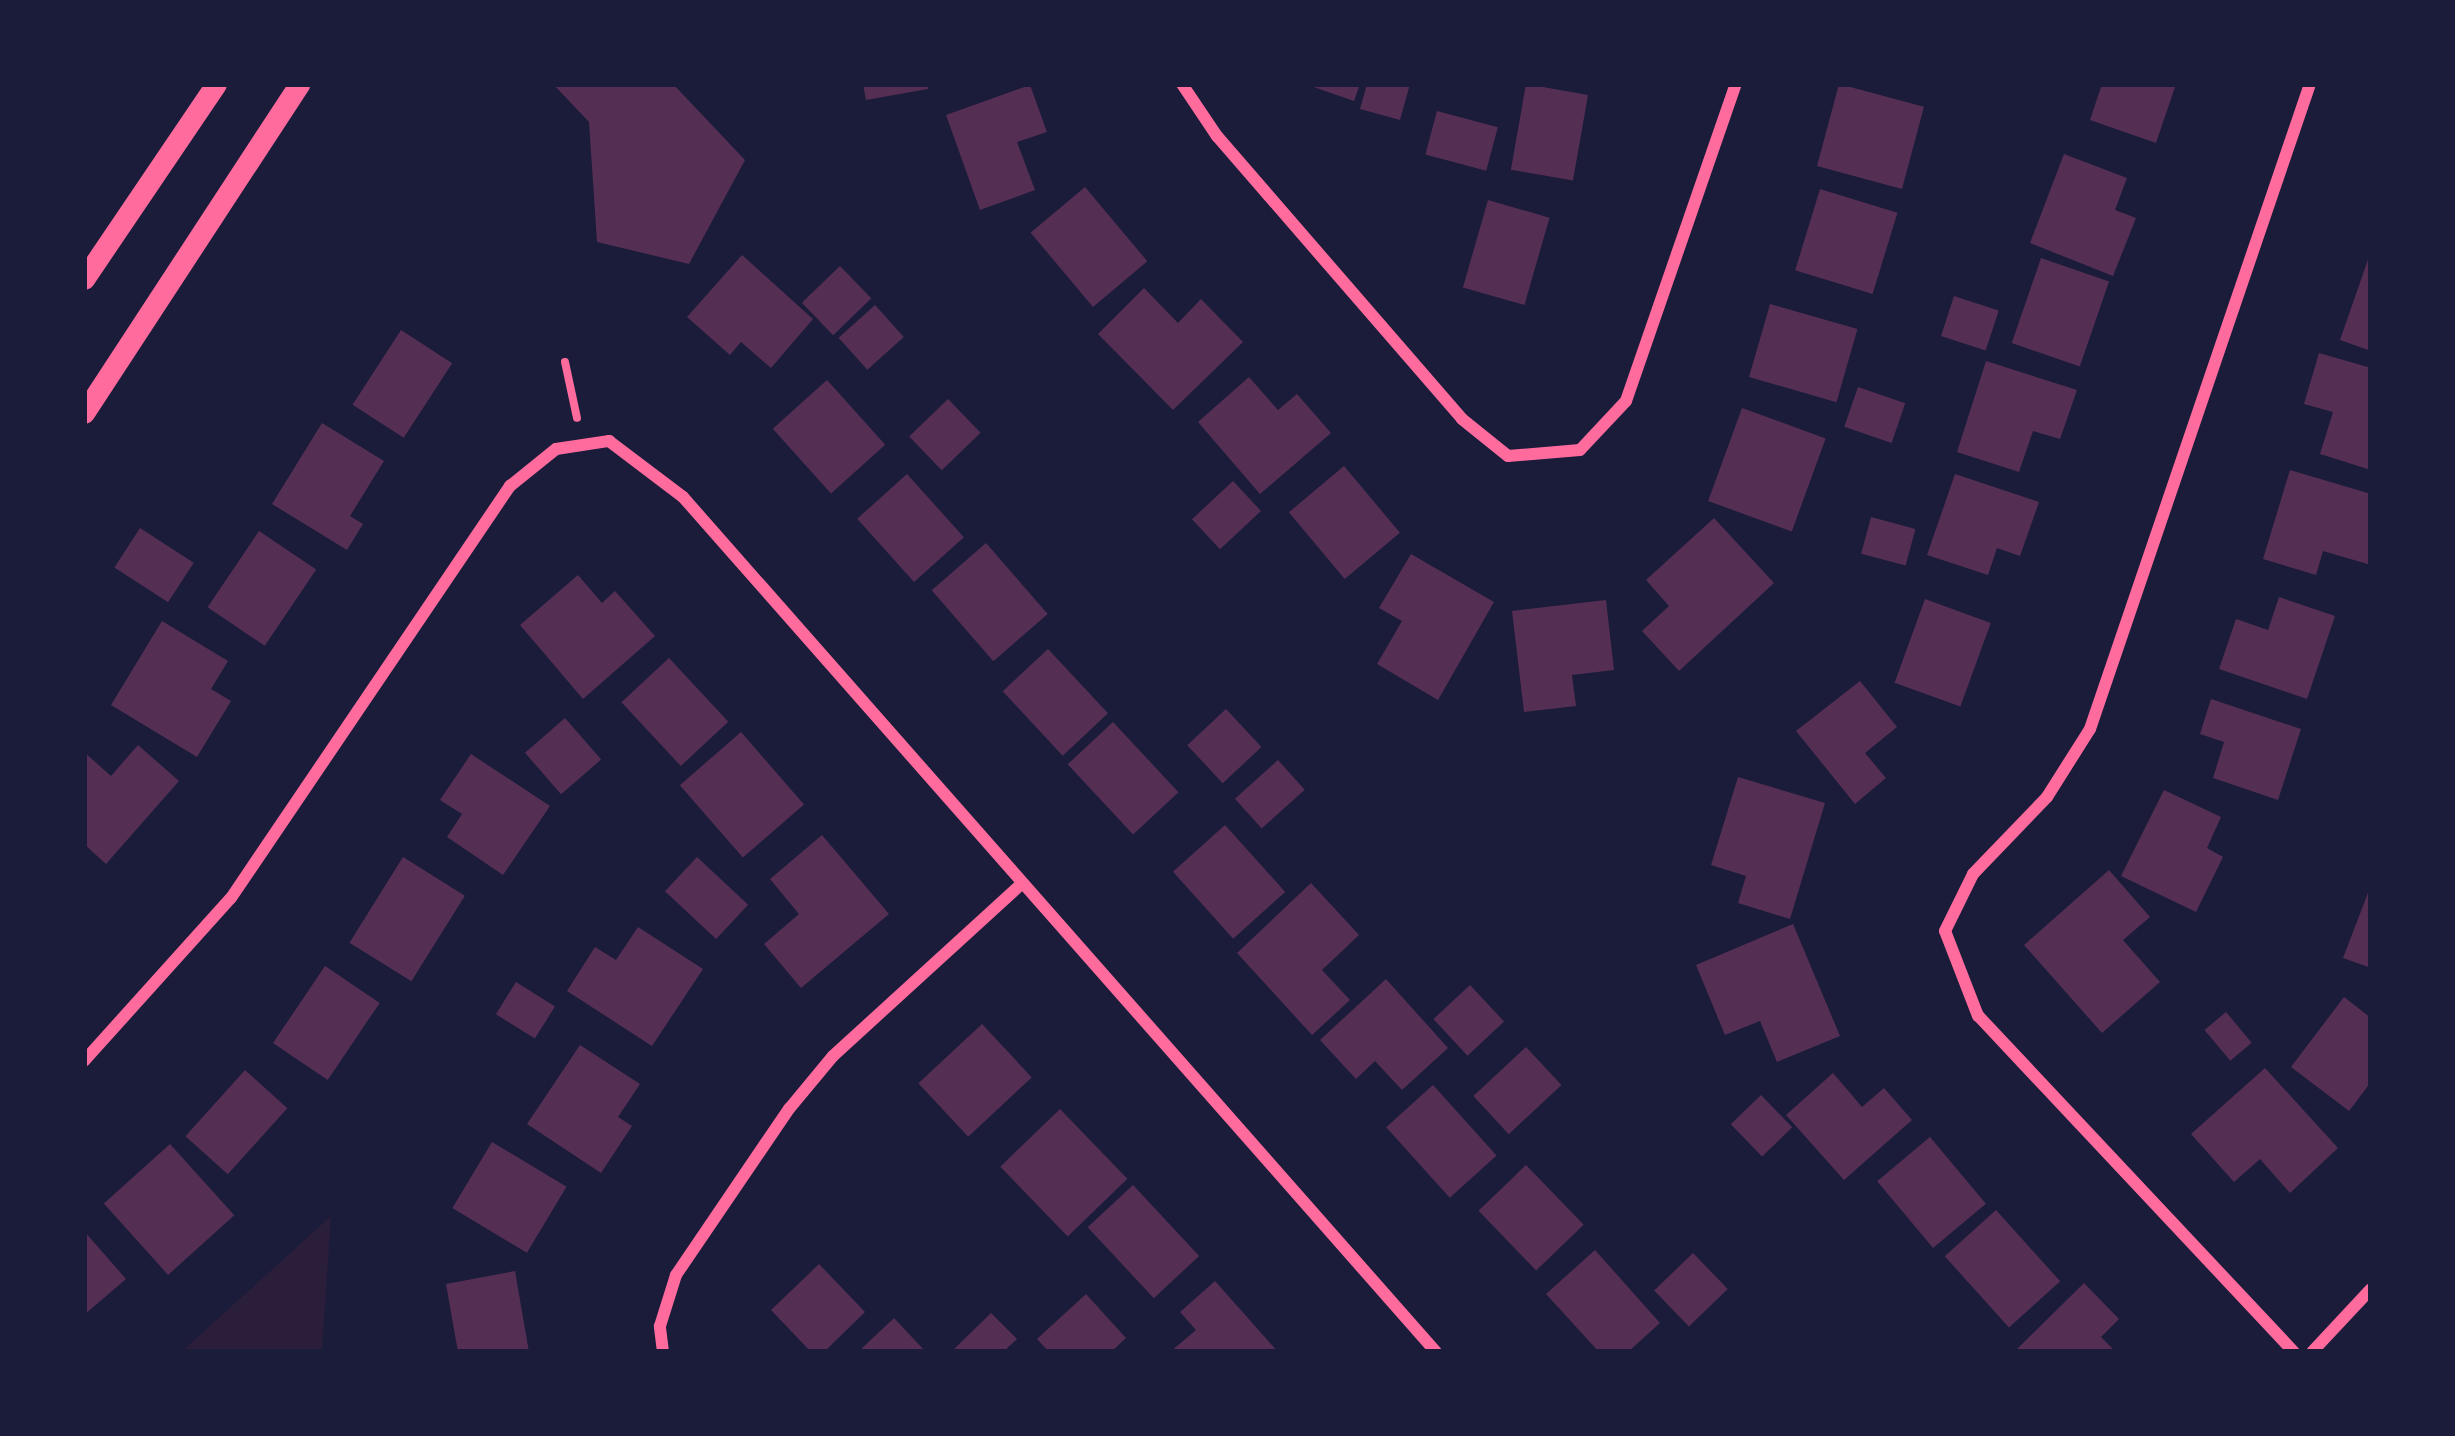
<!DOCTYPE html>
<html>
<head>
<meta charset="utf-8">
<style>
  body { margin:0 }
  #map { position:relative; width:2455px; height:1436px; overflow:hidden; background:#1b1b3a; font-family:"Roboto Condensed",sans-serif }
  div>[style] { position:absolute }
  .green>* { inset:0; background:#2a1e3b }
  .building>* { inset:0; background:#542f53; transform-origin:0 0 }
  .path>* { height:8px; margin:-4px; padding:0 4px; transform-origin:4px; border-radius:4px; background:#ff6b9d }
  .minor>* { height:12px; margin:-6px; padding:0 6px; transform-origin:6px; border-radius:6px; background:#ff6b9d }
  .tertiary>* { height:21px; margin:-10.5px; padding:0 10.5px; transform-origin:10.5px; border-radius:10.5px; background:#ff6b9d }
  span { translate:-50% -50%; white-space:nowrap; text-align:center; line-height:1.15; -webkit-text-stroke:10px #1b1b3a; paint-order:stroke }
  .frame { position:absolute; inset:0; border:87px solid #1b1b3a; pointer-events:none }
</style>
</head>
<body>
<div id="map">
  <div class="green">
    <div style="clip-path:polygon(331px 1216px,322px 1352px,181px 1352px)"></div>
  </div>
  <div class="building">
    <div style="clip-path:polygon(553px 84px,673px 84px,745px 160px,689px 264px,597px 242px,589px 122px)"></div>
    <div style="clip-path:polygon(863px 84px,927px 84px,928px 89px,866px 100px)"></div>
    <div style="clip-path:polygon(1305px 84px,1360px 84px,1354px 101px)"></div>
    <div style="clip-path:polygon(1367px 84px,1410px 84px,1400px 120px,1360px 109px)"></div>
    <div style="left:1526px;top:84px;width:63px;height:87px;rotate:10deg"></div>
    <div style="left:1839px;top:84px;width:88px;height:85px;rotate:15deg"></div>
    <div style="clip-path:polygon(2102px 84px,2176px 84px,2156px 143px,2090px 120px)"></div>
    <div style="clip-path:polygon(1030px 85px,1047px 132px,1017px 142px,1035px 190px,980px 210px,946px 115px)"></div>
    <div style="left:1437px;top:111px;width:63px;height:45px;rotate:15deg"></div>
    <div style="clip-path:polygon(2064px 154px,2127px 178px,2115px 210px,2136px 218px,2113px 276px,2030px 243px)"></div>
    <div style="left:1085px;top:187px;width:97px;height:71px;rotate:50deg"></div>
    <div style="left:1820px;top:189px;width:81px;height:85px;rotate:17deg"></div>
    <div style="left:1488px;top:200px;width:64px;height:91px;rotate:16deg"></div>
    <div style="clip-path:polygon(2371px 251px,2371px 351px,2340px 340px)"></div>
    <div style="clip-path:polygon(742px 255px,813px 319px,771px 368px,741px 342px,730px 355px,687px 317px)"></div>
    <div style="left:2041px;top:258px;width:72px;height:90px;rotate:19deg"></div>
    <div style="left:840px;top:266px;width:45px;height:53px;rotate:46deg"></div>
    <div style="clip-path:polygon(1144px 288px,1178px 323px,1201px 299px,1243px 342px,1173px 410px,1098px 334px)"></div>
    <div style="left:1954px;top:296px;width:47px;height:42px;rotate:18deg"></div>
    <div style="left:1770px;top:304px;width:91px;height:76px;rotate:16deg"></div>
    <div style="left:875px;top:305px;width:43px;height:49px;rotate:48deg"></div>
    <div style="left:401px;top:330px;width:61px;height:89px;rotate:33deg"></div>
    <div style="clip-path:polygon(2319px 353px,2371px 368px,2371px 470px,2320px 454px,2333px 412px,2304px 404px)"></div>
    <div style="clip-path:polygon(1986px 361px,2077px 390px,2060px 439px,2033px 431px,2019px 472px,1957px 452px)"></div>
    <div style="clip-path:polygon(1249px 377px,1278px 410px,1297px 394px,1331px 433px,1260px 494px,1198px 422px)"></div>
    <div style="left:827px;top:380px;width:87px;height:73px;rotate:48deg"></div>
    <div style="left:1858px;top:387px;width:50px;height:42px;rotate:19deg"></div>
    <div style="left:948px;top:399px;width:47px;height:54px;rotate:46deg"></div>
    <div style="left:1742px;top:408px;width:89px;height:99px;rotate:20deg"></div>
    <div style="clip-path:polygon(322px 423px,384px 461px,350px 516px,363px 524px,347px 550px,272px 504px)"></div>
    <div style="left:1344px;top:466px;width:87px;height:72px;rotate:50deg"></div>
    <div style="clip-path:polygon(2290px 470px,2371px 494px,2371px 565px,2323px 551px,2316px 575px,2263px 559px)"></div>
    <div style="left:907px;top:474px;width:85px;height:67px;rotate:48deg"></div>
    <div style="clip-path:polygon(1955px 474px,2039px 502px,2020px 556px,1997px 548px,1988px 575px,1927px 555px)"></div>
    <div style="left:1233px;top:481px;width:41px;height:56px;rotate:47deg"></div>
    <div style="left:1871px;top:517px;width:46px;height:38px;rotate:15deg"></div>
    <div style="clip-path:polygon(1714px 518px,1774px 583px,1679px 671px,1642px 631px,1669px 606px,1646px 580px)"></div>
    <div style="left:140px;top:528px;width:64px;height:47px;rotate:33deg"></div>
    <div style="left:259px;top:531px;width:69px;height:92px;rotate:34deg"></div>
    <div style="left:986px;top:543px;width:94px;height:72px;rotate:49deg"></div>
    <div style="clip-path:polygon(1411px 554px,1494px 602px,1438px 700px,1377px 664px,1402px 621px,1379px 608px)"></div>
    <div style="clip-path:polygon(578px 575px,602px 603px,615px 591px,655px 636px,583px 699px,520px 625px)"></div>
    <div style="clip-path:polygon(2279px 597px,2335px 616px,2307px 699px,2219px 669px,2236px 619px,2268px 630px)"></div>
    <div style="left:1925px;top:599px;width:70px;height:89px;rotate:20deg"></div>
    <div style="clip-path:polygon(1606px 600px,1614px 670px,1572px 675px,1576px 706px,1524px 712px,1512px 611px)"></div>
    <div style="clip-path:polygon(162px 621px,228px 661px,211px 689px,231px 701px,197px 757px,111px 705px)"></div>
    <div style="left:1048px;top:649px;width:88px;height:62px;rotate:47deg"></div>
    <div style="left:669px;top:658px;width:87px;height:65px;rotate:47deg"></div>
    <div style="clip-path:polygon(1860px 681px,1897px 727px,1865px 753px,1886px 778px,1855px 804px,1796px 731px)"></div>
    <div style="clip-path:polygon(2211px 699px,2301px 729px,2278px 800px,2213px 778px,2224px 742px,2200px 734px)"></div>
    <div style="left:1226px;top:709px;width:52px;height:53px;rotate:47deg"></div>
    <div style="left:565px;top:718px;width:55px;height:53px;rotate:49deg"></div>
    <div style="left:1113px;top:722px;width:96px;height:62px;rotate:47deg"></div>
    <div style="left:741px;top:732px;width:96px;height:81px;rotate:49deg"></div>
    <div style="clip-path:polygon(138px 745px,179px 781px,106px 864px,84px 844px,84px 752px,111px 776px)"></div>
    <div style="clip-path:polygon(471px 754px,550px 806px,503px 875px,447px 837px,462px 814px,440px 800px)"></div>
    <div style="left:1278px;top:760px;width:40px;height:58px;rotate:48deg"></div>
    <div style="clip-path:polygon(1738px 777px,1825px 803px,1790px 919px,1738px 903px,1746px 876px,1711px 865px)"></div>
    <div style="clip-path:polygon(2164px 790px,2221px 817px,2207px 848px,2223px 857px,2196px 912px,2121px 876px)"></div>
    <div style="left:1225px;top:825px;width:90px;height:70px;rotate:48deg"></div>
    <div style="clip-path:polygon(822px 835px,889px 914px,801px 988px,764px 944px,799px 914px,770px 879px)"></div>
    <div style="left:403px;top:857px;width:73px;height:101px;rotate:32deg"></div>
    <div style="left:697px;top:857px;width:70px;height:47px;rotate:43deg"></div>
    <div style="clip-path:polygon(2109px 870px,2150px 917px,2123px 940px,2160px 982px,2102px 1033px,2024px 945px)"></div>
    <div style="clip-path:polygon(1311px 883px,1359px 935px,1322px 970px,1350px 1000px,1312px 1035px,1237px 953px)"></div>
    <div style="clip-path:polygon(2371px 885px,2371px 968px,2343px 958px)"></div>
    <div style="clip-path:polygon(1793px 924px,1840px 1036px,1777px 1062px,1760px 1021px,1725px 1035px,1696px 965px)"></div>
    <div style="clip-path:polygon(638px 927px,703px 969px,652px 1046px,567px 991px,595px 947px,616px 960px)"></div>
    <div style="left:325px;top:966px;width:66px;height:93px;rotate:34deg"></div>
    <div style="clip-path:polygon(1386px 979px,1448px 1048px,1402px 1090px,1375px 1061px,1356px 1079px,1320px 1040px)"></div>
    <div style="left:516px;top:982px;width:46px;height:38px;rotate:32deg"></div>
    <div style="left:1470px;top:985px;width:50px;height:50px;rotate:47deg"></div>
    <div style="clip-path:polygon(2344px 997px,2371px 1018px,2371px 1082px,2349px 1111px,2291px 1067px)"></div>
    <div style="left:2226px;top:1012px;width:40px;height:28px;rotate:50deg"></div>
    <div style="left:982px;top:1024px;width:73px;height:87px;rotate:47deg"></div>
    <div style="clip-path:polygon(580px 1045px,640px 1084px,618px 1117px,632px 1126px,601px 1173px,527px 1124px)"></div>
    <div style="left:1526px;top:1047px;width:52px;height:72px;rotate:47deg"></div>
    <div style="clip-path:polygon(2265px 1068px,2338px 1148px,2290px 1193px,2260px 1159px,2234px 1182px,2191px 1134px)"></div>
    <div style="left:245px;top:1070px;width:57px;height:89px;rotate:42deg"></div>
    <div style="clip-path:polygon(1833px 1073px,1862px 1107px,1884px 1088px,1912px 1120px,1844px 1180px,1786px 1115px)"></div>
    <div style="left:1433px;top:1085px;width:95px;height:63px;rotate:48deg"></div>
    <div style="left:1761px;top:1095px;width:45px;height:42px;rotate:46deg"></div>
    <div style="left:1060px;top:1109px;width:97px;height:83px;rotate:46deg"></div>
    <div style="left:1930px;top:1137px;width:87px;height:69px;rotate:50deg"></div>
    <div style="left:492px;top:1142px;width:87px;height:77px;rotate:31deg"></div>
    <div style="left:170px;top:1144px;width:96px;height:89px;rotate:48deg"></div>
    <div style="left:1526px;top:1165px;width:83px;height:66px;rotate:46deg"></div>
    <div style="left:1133px;top:1185px;width:97px;height:62px;rotate:47deg"></div>
    <div style="left:1996px;top:1210px;width:96px;height:69px;rotate:48deg"></div>
    <div style="clip-path:polygon(84px 1231px,126px 1279px,84px 1315px)"></div>
    <div style="clip-path:polygon(1595px 1250px,1660px 1323px,1628px 1352px,1599px 1352px,1546px 1294px)"></div>
    <div style="left:1693px;top:1253px;width:50px;height:54px;rotate:46deg"></div>
    <div style="clip-path:polygon(819px 1264px,865px 1312px,824px 1352px,811px 1352px,771px 1310px)"></div>
    <div style="clip-path:polygon(515px 1271px,529px 1352px,458px 1352px,446px 1284px)"></div>
    <div style="clip-path:polygon(1215px 1281px,1278px 1352px,1170px 1352px,1196px 1330px,1180px 1312px)"></div>
    <div style="clip-path:polygon(2084px 1283px,2119px 1319px,2101px 1337px,2116px 1352px,2014px 1352px)"></div>
    <div style="clip-path:polygon(1086px 1294px,1126px 1338px,1111px 1352px,1049px 1352px,1037px 1339px)"></div>
    <div style="clip-path:polygon(991px 1313px,1017px 1339px,1003px 1352px,951px 1352px)"></div>
    <div style="clip-path:polygon(894px 1318px,926px 1352px,858px 1352px)"></div>
  </div>
  <div class="path">
    <div style="left:565px;top:362px;width:57px;rotate:77.9deg"></div>
  </div>
  <div class="minor">
    <div style="left:1182px;top:84px;width:63px;rotate:56.1deg"></div>
    <div style="left:1217px;top:136px;width:374px;rotate:49.1deg"></div>
    <div style="left:1462px;top:419px;width:59px;rotate:38.8deg"></div>
    <div style="left:1508px;top:456px;width:72px;rotate:-4.8deg"></div>
    <div style="left:1580px;top:450px;width:67px;rotate:-46.8deg"></div>
    <div style="left:1626px;top:401px;width:336px;rotate:-70.9deg"></div>
    <div style="left:84px;top:1061px;width:219px;rotate:-48deg"></div>
    <div style="left:231px;top:898px;width:498px;rotate:-55.9deg"></div>
    <div style="left:510px;top:486px;width:59px;rotate:-38.8deg"></div>
    <div style="left:556px;top:449px;width:54px;rotate:-8.6deg"></div>
    <div style="left:609px;top:441px;width:93px;rotate:37.1deg"></div>
    <div style="left:683px;top:497px;width:1139px;rotate:48.63deg"></div>
    <div style="left:663px;top:1352px;width:26px;rotate:-97deg"></div>
    <div style="left:660px;top:1326px;width:53px;rotate:-72.6deg"></div>
    <div style="left:676px;top:1275px;width:201px;rotate:-55.8deg"></div>
    <div style="left:789px;top:1109px;width:69px;rotate:-50.3deg"></div>
    <div style="left:833px;top:1056px;width:253px;rotate:-42.4deg"></div>
    <div style="left:2294px;top:1352px;width:461px;rotate:-133.2deg"></div>
    <div style="left:1978px;top:1016px;width:91px;rotate:-111.2deg"></div>
    <div style="left:1945px;top:931px;width:64px;rotate:-63.8deg"></div>
    <div style="left:1973px;top:874px;width:107px;rotate:-46.1deg"></div>
    <div style="left:2047px;top:797px;width:80px;rotate:-57.7deg"></div>
    <div style="left:2090px;top:729px;width:681px;rotate:-71.17deg"></div>
    <div style="left:2312px;top:1352px;width:86px;rotate:-46.9deg"></div>
  </div>
  <div class="tertiary">
    <div style="left:84px;top:279px;width:235px;rotate:-55.9deg"></div>
    <div style="left:84px;top:413px;width:393px;rotate:-56.8deg"></div>
  </div>
  <div class="frame"></div>
</div>
</body>
</html>
